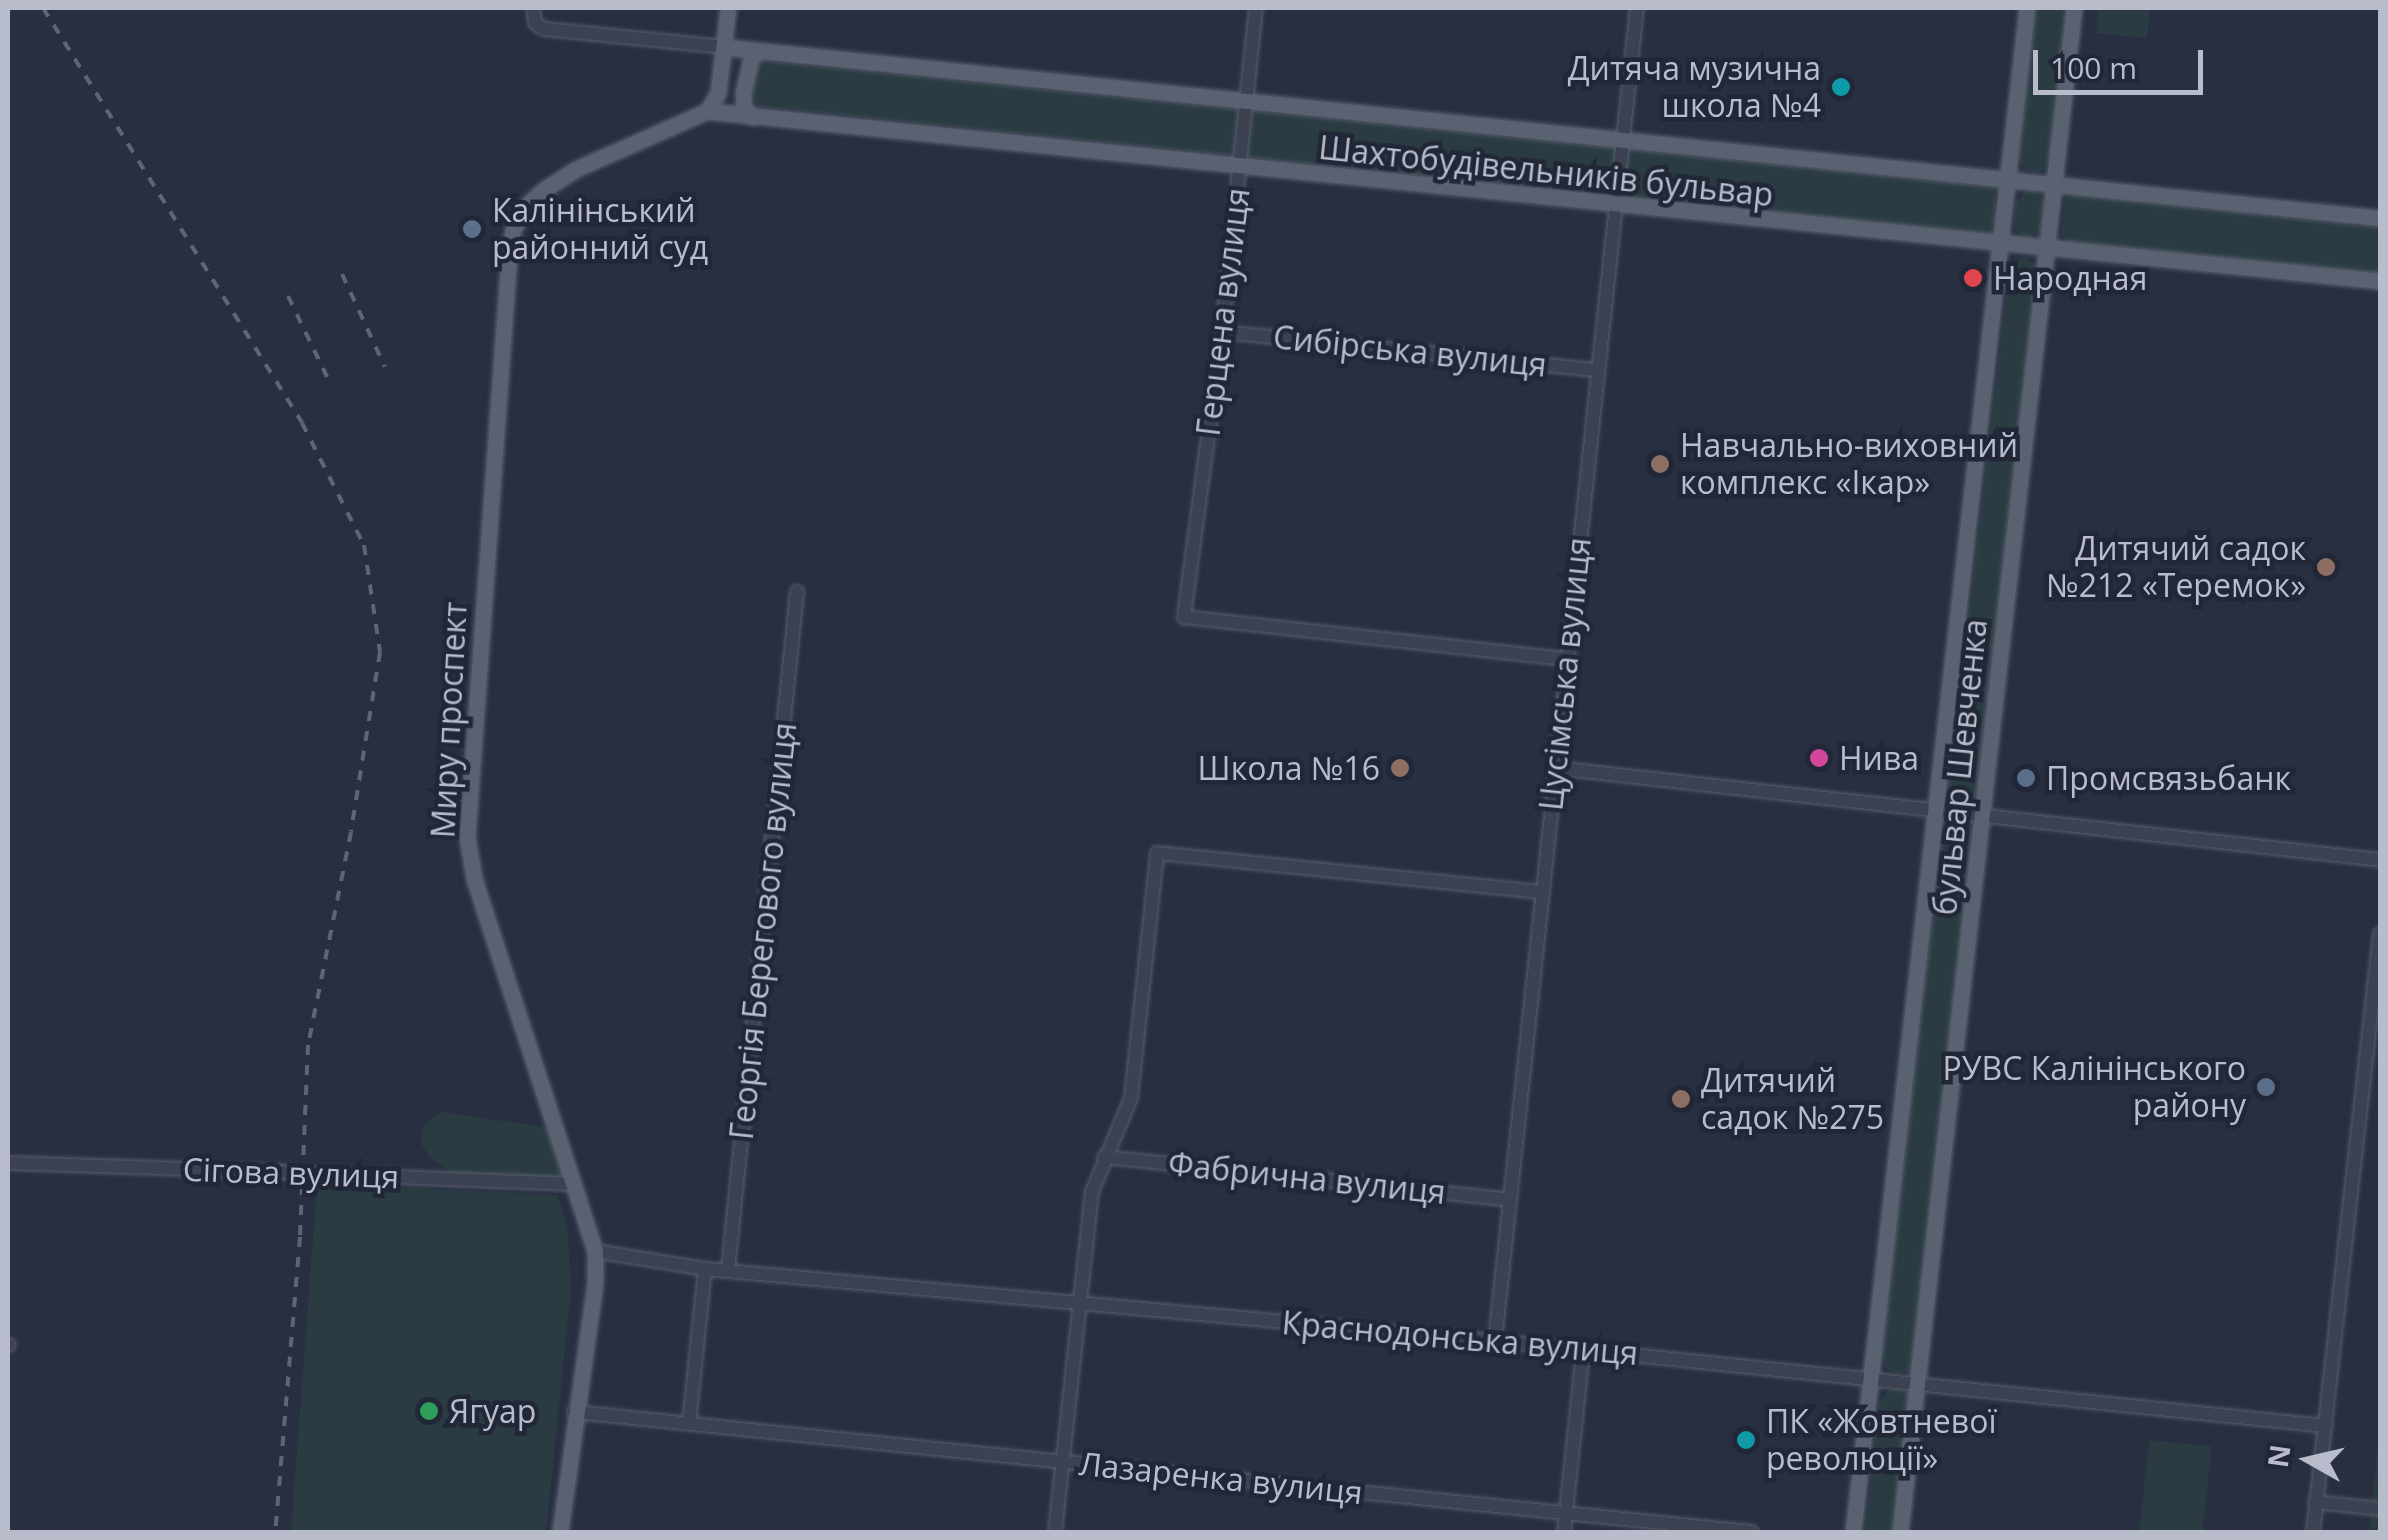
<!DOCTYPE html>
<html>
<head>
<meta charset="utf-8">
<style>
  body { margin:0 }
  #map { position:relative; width:2388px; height:1540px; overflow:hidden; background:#282f41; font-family:"Open Sans",sans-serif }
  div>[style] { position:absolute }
  .green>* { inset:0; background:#2a3c42; transform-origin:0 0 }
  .roads { filter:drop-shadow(0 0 2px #575d6c) drop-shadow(0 0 2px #575d6c) }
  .minor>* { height:12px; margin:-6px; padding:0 6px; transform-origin:6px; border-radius:6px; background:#3c4251 }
  .major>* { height:15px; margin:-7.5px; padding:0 7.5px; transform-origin:7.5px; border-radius:7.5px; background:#5a6171 }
  .rail>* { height:4px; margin-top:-2px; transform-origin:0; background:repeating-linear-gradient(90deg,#5e6578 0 10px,transparent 0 20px) }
  .bridges { filter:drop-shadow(0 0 2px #575d6c) drop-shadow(0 0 2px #575d6c) }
  .minor-bridge>* { height:12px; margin:-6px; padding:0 6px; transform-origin:6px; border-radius:6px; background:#3c4251 }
  .dots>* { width:28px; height:28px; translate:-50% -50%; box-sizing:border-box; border:5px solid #212737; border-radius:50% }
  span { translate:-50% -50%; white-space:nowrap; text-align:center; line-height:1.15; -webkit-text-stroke:9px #212737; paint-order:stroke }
  .poi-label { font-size:32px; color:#b9bdcb }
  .right { translate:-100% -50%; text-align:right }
  .left { translate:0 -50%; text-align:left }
  .street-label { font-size:32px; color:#b9bdcb }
  .frame { position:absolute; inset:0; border:10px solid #b9bdcb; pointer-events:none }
  .north { position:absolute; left:2258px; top:1410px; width:100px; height:100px; -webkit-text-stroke:8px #212737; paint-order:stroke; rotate:278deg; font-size:28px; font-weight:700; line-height:40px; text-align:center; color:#b9bdcb }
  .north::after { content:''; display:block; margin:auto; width:35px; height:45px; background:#b9bdcb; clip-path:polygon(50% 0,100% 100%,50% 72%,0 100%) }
  .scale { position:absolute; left:2033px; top:50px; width:170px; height:45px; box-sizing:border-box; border:5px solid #b9bdcb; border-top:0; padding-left:12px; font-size:30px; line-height:35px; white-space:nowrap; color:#b9bdcb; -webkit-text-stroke:8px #212737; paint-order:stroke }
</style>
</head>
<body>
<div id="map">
  <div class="green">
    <div style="clip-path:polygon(2036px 8px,2067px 8px,2051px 153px,2045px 169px,2038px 173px,2024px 170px,2018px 158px)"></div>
    <div style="clip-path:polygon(2099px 8px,2150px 8px,2147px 38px,2096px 33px)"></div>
    <div style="clip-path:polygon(765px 61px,1995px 187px,1995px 218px,1990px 235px,758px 106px,752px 95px,755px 68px)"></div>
    <div style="clip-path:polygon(2026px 190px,2038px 192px,2045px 203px,2041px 232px,2027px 238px,2016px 231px,2014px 224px,2015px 204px)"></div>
    <div style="clip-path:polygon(2073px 194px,2380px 228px,2380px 275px,2067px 241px,2061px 234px,2065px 199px)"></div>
    <div style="clip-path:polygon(2025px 256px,2040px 269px,1976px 802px,1966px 810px,1952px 805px,1949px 786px,2010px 267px)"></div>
    <div style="clip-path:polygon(1960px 820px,1976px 838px,1914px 1361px,1911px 1370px,1898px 1375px,1886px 1369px,1882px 1355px,1941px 843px,1945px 827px)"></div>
    <div style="clip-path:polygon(441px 1112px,545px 1127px,555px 1139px,564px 1172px,555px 1183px,462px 1180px,431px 1159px,420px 1142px,424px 1126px)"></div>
    <div style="clip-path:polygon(317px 1184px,557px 1195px,567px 1227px,571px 1289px,546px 1532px,291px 1532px)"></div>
    <div style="clip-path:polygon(1891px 1387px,1902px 1388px,1910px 1396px,1894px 1532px,1865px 1532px,1879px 1402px)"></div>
    <div style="clip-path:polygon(2380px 1426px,2380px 1532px,2369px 1532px)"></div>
    <div style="left:2149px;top:1440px;width:63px;height:93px;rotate:6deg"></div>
  </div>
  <div class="roads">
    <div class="minor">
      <div style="left:533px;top:8px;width:15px;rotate:82deg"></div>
      <div style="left:535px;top:23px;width:11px;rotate:34deg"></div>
      <div style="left:544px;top:29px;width:181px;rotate:5.7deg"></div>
      <div style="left:1256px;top:8px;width:326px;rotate:96deg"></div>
      <div style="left:1222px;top:332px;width:288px;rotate:97.6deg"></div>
      <div style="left:1184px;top:617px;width:384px;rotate:6.3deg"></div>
      <div style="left:1222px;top:332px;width:377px;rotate:5.8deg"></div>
      <div style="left:1555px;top:768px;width:830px;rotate:6.36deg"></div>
      <div style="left:1104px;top:1157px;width:408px;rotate:6deg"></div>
      <div style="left:8px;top:1163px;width:272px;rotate:1.9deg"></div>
      <div style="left:323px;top:1174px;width:251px;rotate:2.3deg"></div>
      <div style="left:595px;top:1251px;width:111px;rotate:9.3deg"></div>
      <div style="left:705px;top:1269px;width:793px;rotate:5.21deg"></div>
      <div style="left:1495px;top:1341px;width:835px;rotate:5.84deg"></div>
      <div style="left:728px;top:1270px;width:682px;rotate:-84.19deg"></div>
      <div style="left:1495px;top:1341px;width:1341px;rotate:-83.92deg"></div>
      <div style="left:8px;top:1345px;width:1px"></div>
      <div style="left:574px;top:1412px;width:1184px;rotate:5.82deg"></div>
      <div style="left:689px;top:1424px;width:156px;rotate:-84.1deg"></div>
      <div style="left:2315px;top:1502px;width:65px;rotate:6.1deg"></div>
      <div style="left:1055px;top:1532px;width:342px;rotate:-83.8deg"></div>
      <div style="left:1092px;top:1192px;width:102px;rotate:-67.5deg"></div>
      <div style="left:1131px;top:1098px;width:246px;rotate:-83.9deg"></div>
      <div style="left:1157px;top:853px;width:387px;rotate:5.8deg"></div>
      <div style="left:1564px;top:1532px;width:183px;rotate:-84deg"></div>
      <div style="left:2313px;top:1532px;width:602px;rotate:-83.61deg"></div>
    </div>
    <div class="major">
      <div style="left:724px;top:47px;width:1665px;rotate:5.9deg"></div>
      <div style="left:707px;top:111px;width:1682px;rotate:5.8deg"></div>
      <div style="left:752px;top:117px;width:13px;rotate:-129deg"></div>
      <div style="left:744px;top:107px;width:14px;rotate:-94deg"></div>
      <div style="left:743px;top:93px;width:36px;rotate:-77deg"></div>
      <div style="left:751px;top:58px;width:11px;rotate:-38deg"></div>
      <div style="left:560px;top:1532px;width:252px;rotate:-82deg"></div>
      <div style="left:595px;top:1282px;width:31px;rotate:-90deg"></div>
      <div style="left:595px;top:1251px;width:392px;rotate:-108deg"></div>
      <div style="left:474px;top:878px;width:42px;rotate:-99.7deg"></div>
      <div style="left:467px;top:837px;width:584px;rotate:-85.87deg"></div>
      <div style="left:509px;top:255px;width:25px;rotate:-81deg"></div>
      <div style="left:513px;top:230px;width:26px;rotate:-62deg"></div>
      <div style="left:525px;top:207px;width:23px;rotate:-43deg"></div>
      <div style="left:542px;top:191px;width:40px;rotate:-32.9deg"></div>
      <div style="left:576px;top:169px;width:143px;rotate:-23.9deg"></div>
      <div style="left:707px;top:111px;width:21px;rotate:-59deg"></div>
      <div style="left:718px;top:93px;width:86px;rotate:-83.3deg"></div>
      <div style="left:1853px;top:1532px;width:1534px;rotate:-83.49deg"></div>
      <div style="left:1900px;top:1532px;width:1534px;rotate:-83.49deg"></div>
    </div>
  </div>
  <div class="rail">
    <div style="left:43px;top:8px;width:489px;rotate:58deg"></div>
    <div style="left:302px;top:423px;width:137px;rotate:63.1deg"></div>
    <div style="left:364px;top:545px;width:108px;rotate:81.5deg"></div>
    <div style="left:380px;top:652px;width:182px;rotate:99.2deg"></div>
    <div style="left:351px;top:832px;width:217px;rotate:101.4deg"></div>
    <div style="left:308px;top:1045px;width:192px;rotate:92.4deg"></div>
    <div style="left:300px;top:1237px;width:296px;rotate:94.8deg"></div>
    <div style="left:342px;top:274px;width:102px;rotate:65.2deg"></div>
    <div style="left:288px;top:296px;width:94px;rotate:64.2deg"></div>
  </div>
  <div class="bridges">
    <div class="minor-bridge">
      <div style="left:280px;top:1172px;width:43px;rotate:2.7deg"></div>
    </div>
  </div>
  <div class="dots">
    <div style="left:1841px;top:87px;background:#0f9aa8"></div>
    <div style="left:472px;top:229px;background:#5c6f8a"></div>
    <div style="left:1973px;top:278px;background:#e0444e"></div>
    <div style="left:1660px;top:464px;background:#8d6e63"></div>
    <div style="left:2326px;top:567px;background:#8d6e63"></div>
    <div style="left:1819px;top:758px;background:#d1479c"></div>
    <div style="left:1400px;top:768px;background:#8d6e63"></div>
    <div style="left:2026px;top:778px;background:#5c6f8a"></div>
    <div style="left:2266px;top:1087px;background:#5c6f8a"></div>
    <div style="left:1681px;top:1099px;background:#8d6e63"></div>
    <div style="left:429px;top:1411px;background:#2e9e5b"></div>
    <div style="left:1746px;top:1440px;background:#0f9aa8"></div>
  </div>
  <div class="poi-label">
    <span class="right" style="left:1821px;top:87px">Дитяча музична<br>школа №4</span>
    <span class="left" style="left:492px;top:229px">Калінінський<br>районний суд</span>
    <span class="left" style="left:1993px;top:278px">Народная</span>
    <span class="left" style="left:1680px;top:464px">Навчально-виховний<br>комплекс «Ікар»</span>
    <span class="right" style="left:2306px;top:567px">Дитячий садок<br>№212 «Теремок»</span>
    <span class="left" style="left:1839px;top:758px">Нива</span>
    <span class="right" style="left:1380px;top:768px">Школа №16</span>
    <span class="left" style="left:2046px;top:778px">Промсвязьбанк</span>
    <span class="right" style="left:2246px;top:1087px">РУВС Калінінського<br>району</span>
    <span class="left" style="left:1701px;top:1099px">Дитячий<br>садок №275</span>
    <span class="left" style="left:449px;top:1411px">Ягуар</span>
    <span class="left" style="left:1766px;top:1440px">ПК «Жовтневої<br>революції»</span>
  </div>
  <div class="street-label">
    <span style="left:1546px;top:171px;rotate:6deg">Шахтобудівельників бульвар</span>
    <span style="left:1223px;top:312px;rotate:-83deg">Герцена вулиця</span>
    <span style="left:1410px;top:351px;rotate:6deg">Сибірська вулиця</span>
    <span style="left:1565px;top:674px;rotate:-84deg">Цусімська вулиця</span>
    <span style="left:449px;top:720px;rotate:-87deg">Миру проспект</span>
    <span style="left:1960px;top:767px;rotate:-84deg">бульвар Шевченка</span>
    <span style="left:763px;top:931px;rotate:-84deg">Георгія Берегового вулиця</span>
    <span style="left:291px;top:1173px;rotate:2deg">Сігова вулиця</span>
    <span style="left:1307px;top:1178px;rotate:6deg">Фабрична вулиця</span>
    <span style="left:1460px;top:1338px;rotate:5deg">Краснодонська вулиця</span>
    <span style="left:1221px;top:1478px;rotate:6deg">Лазаренка вулиця</span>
  </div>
  <div class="frame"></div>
  <div class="north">N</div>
  <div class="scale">100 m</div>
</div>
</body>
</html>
